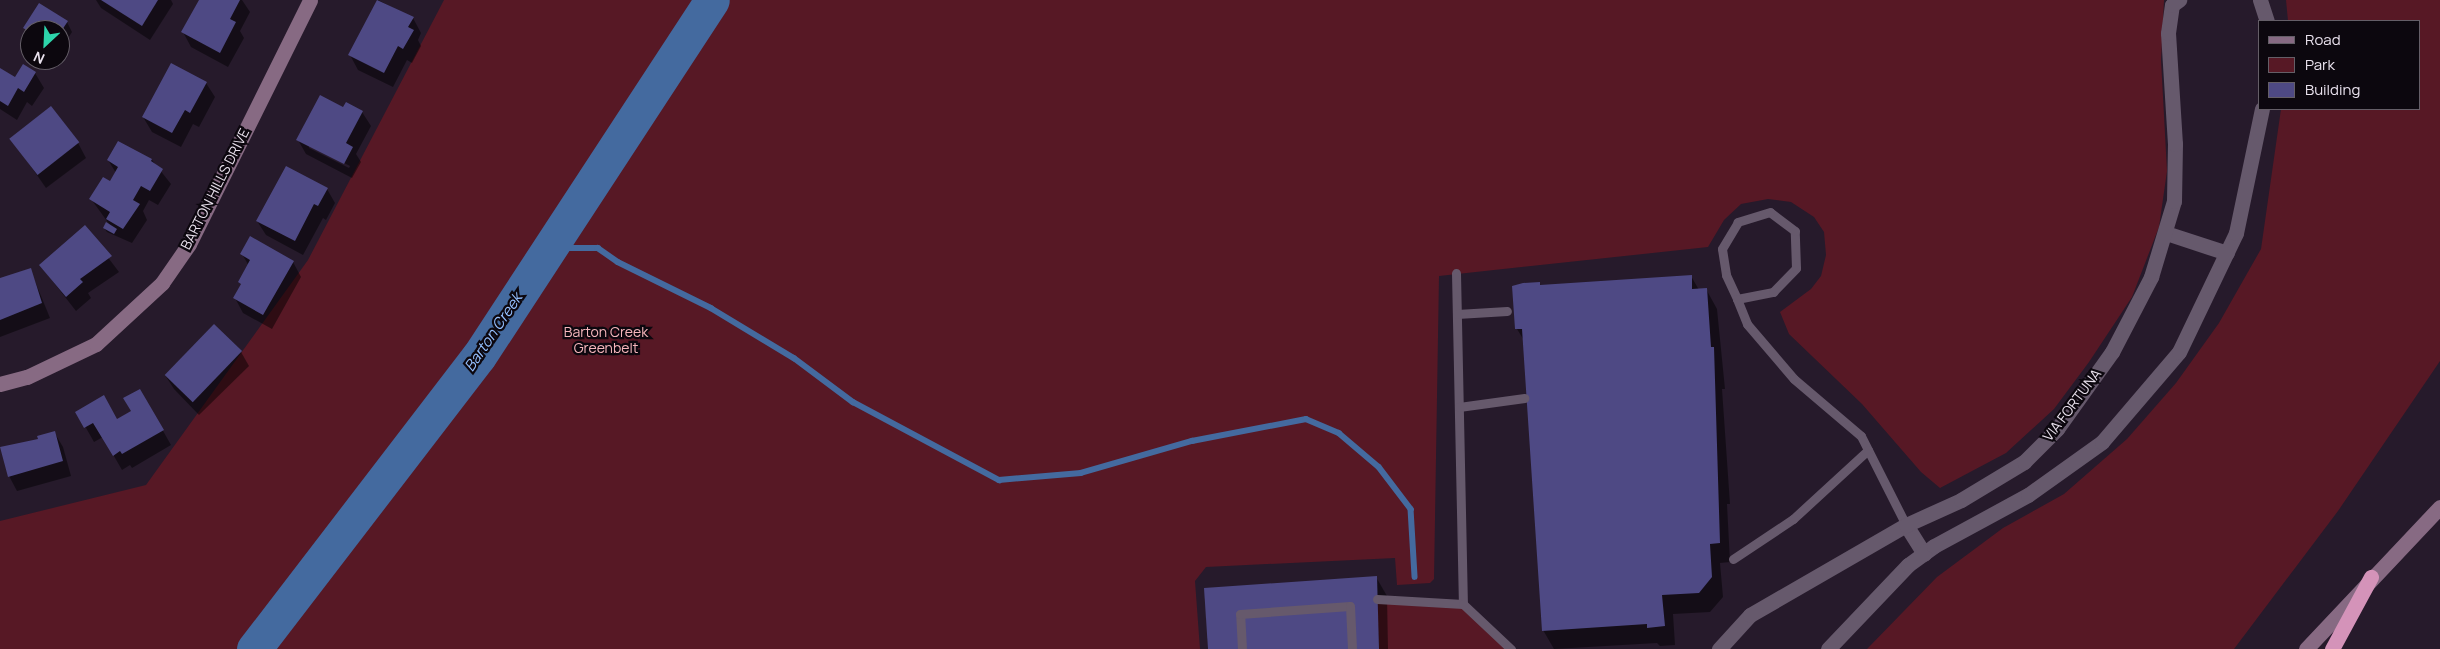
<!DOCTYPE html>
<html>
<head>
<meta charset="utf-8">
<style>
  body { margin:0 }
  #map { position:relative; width:2440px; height:649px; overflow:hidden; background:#261a2b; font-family:Manrope,sans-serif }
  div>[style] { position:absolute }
  .green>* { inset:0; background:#571825 }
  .shadow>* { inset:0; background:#0007 }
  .stream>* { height:5.5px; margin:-2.75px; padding:0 2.75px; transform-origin:2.75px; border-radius:2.75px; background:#446a9f }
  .river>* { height:35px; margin:-17.5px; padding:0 17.5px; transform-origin:17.5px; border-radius:17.5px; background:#446a9f }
  .building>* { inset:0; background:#4e4984; transform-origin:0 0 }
  .lane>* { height:9px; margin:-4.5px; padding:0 4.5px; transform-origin:4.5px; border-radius:4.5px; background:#66596c }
  .street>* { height:15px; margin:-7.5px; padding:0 7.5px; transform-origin:7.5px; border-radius:7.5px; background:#66596c }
  .secondary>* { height:15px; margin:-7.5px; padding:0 7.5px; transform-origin:7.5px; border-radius:7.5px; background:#876a83 }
  .highway>* { height:15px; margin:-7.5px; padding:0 7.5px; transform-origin:7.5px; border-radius:7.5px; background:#d493b9 }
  span { translate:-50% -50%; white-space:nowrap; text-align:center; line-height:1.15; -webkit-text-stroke:4.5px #0c070e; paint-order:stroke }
  .street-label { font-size:14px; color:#e9e1ed }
  .park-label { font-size:14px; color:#f6b6bc }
  .water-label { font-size:15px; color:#95c0ff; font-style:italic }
  .legend { position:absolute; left:2258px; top:20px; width:162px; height:90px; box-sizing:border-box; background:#0c070e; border:1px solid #645e67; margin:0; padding:6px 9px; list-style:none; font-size:15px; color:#e9e1ed }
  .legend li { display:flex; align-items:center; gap:10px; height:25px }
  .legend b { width:25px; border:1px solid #645e67 }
  .north { position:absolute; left:20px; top:20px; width:50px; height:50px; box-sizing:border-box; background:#0c070e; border:1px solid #645e67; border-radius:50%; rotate:205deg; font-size:14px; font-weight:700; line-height:20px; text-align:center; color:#e9e1ed }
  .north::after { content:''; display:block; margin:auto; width:18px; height:22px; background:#2dd5ab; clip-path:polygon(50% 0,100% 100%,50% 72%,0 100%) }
</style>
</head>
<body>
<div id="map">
  <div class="green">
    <div style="clip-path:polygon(444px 0,2164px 0,2161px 60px,2167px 171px,2159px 227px,2132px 297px,2089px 362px,2054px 409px,2006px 453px,1940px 488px,1921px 472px,1862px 404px,1789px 334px,1780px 312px,1811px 289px,1821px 276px,1826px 255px,1824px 232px,1814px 217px,1791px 202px,1768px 199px,1741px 204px,1724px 220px,1708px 247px,1439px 276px,1434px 579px,1430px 583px,1397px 585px,1395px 558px,1206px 567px,1195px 581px,1200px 649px,0 649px,0 521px,146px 485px,308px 260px)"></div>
    <div style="clip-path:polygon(2286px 0,2440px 0,2440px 361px,2338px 511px,2234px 649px,1867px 649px,1937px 577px,2003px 528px,2064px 494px,2127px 439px,2176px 383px,2219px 323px,2261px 249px,2281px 109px,2419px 109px,2419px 21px,2288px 21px)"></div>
    <div style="clip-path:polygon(1377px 599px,1463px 604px,1511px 649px,1379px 649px)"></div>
  </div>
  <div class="shadow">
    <div style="clip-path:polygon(96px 0,171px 0,173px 4px,150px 40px,101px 8px)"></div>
    <div style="clip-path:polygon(200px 0,242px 0,250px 12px,240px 31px,244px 38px,228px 67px,191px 47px,183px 32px)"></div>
    <div style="clip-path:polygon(378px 0,413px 18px,421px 33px,418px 40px,421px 46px,412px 63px,407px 60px,393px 87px,358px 70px,350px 55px)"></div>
    <div style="clip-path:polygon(67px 22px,72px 32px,60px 51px,60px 30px,30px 30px,30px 37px,25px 28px)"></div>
    <div style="clip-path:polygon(0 69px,16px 79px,35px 73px,44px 88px,32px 106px,27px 102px,17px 120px,0 109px)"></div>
    <div style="clip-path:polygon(206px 83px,215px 97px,199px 127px,193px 124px,181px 147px,152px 132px,143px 117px)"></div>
    <div style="clip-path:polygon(evenodd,344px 108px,362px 112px,371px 126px,356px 154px,361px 162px,352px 178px,306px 154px,298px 140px,344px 108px,309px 145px,350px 166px,349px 168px,309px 148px,309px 145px)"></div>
    <div style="clip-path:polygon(11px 138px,78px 143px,86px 158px,46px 188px)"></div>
    <div style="clip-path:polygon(108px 160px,152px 160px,171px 184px,158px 205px,149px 200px,143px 211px,147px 220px,132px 243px,107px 232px,104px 228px,112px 228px,91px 199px,110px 183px,116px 173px)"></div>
    <div style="clip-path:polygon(327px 189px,335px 203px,326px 220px,323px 218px,303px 255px,266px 235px,257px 221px)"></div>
    <div style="clip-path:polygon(85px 227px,119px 272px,88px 293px,91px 298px,76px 311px,40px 265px)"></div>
    <div style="clip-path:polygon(242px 254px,293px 262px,301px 277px,272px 329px,243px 313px,235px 298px,249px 266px)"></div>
    <div style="clip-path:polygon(30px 269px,50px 318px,0 337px,0 279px)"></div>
    <div style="clip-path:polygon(1691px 276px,1699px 290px,1706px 289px,1717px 309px,1725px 389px,1722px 389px,1730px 504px,1727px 504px,1730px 562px,1720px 563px,1723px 597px,1710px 612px,1673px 614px,1675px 645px,1660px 646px,1657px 643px,1554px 649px,1543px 630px,1525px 342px,1517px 329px,1539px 283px,1541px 286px)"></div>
    <div style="clip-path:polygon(241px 352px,249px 366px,199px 415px,174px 389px,165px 375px)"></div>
    <div style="clip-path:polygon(140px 390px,171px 445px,132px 468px,130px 465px,122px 470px,103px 437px,94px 442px,77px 412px,117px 420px,132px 411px)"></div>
    <div style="clip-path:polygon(54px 432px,63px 447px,71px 476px,17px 491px,9px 476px,40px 440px)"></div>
    <div style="clip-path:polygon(1376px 577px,1387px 596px,1388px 649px,1209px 649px)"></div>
  </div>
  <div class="stream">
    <div style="left:550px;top:248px;width:48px"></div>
    <div style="left:598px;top:248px;width:24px;rotate:35deg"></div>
    <div style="left:618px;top:262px;width:104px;rotate:26.3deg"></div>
    <div style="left:711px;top:308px;width:97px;rotate:31.1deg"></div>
    <div style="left:794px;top:358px;width:74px;rotate:36.7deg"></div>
    <div style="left:853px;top:402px;width:166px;rotate:28.1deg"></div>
    <div style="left:999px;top:480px;width:82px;rotate:-4.9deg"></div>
    <div style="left:1081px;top:473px;width:116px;rotate:-16.1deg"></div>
    <div style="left:1192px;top:441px;width:116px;rotate:-10.9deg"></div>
    <div style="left:1306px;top:419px;width:36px;rotate:23deg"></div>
    <div style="left:1339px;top:433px;width:52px;rotate:40.4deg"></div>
    <div style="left:1379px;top:467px;width:53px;rotate:52.7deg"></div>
    <div style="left:1411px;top:509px;width:68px;rotate:86.6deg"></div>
  </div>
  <div class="river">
    <div style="left:254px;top:649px;width:369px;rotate:-52.5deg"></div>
    <div style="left:479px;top:356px;width:425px;rotate:-56.8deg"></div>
  </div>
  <div class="building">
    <div style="clip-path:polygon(101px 0,158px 0,142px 26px)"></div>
    <div style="clip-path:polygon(199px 0,240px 0,230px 19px,236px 22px,220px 53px,181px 32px)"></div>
    <div style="clip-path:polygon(377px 0,414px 17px,408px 27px,414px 30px,403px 49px,398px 46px,384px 73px,348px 55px)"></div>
    <div style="clip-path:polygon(39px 3px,68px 21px,60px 33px,60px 30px,30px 32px,23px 28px)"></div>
    <div style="clip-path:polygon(171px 63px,207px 82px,190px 113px,185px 110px,172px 133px,142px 117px)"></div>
    <div style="clip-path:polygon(23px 64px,36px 72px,24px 92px,18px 88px,8px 106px,0 101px,0 68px,15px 77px)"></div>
    <div style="clip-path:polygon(320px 95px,343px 107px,346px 102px,363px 111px,346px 143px,353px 147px,344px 164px,296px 140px)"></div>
    <div style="left:51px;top:106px;width:46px;height:53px;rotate:52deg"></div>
    <div style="clip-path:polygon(118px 141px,152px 159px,151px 161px,163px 169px,150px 191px,141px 186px,133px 200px,140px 204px,123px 229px,106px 219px,110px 212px,89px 199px,103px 177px,110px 181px,118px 167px,107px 160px)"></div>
    <div style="clip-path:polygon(286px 166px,328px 188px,318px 206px,314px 204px,295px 241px,256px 221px)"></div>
    <div style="clip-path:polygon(106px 222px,117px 229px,114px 234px,103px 228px)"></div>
    <div style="clip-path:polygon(85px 225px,112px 256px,80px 279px,83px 282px,66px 297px,39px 265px)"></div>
    <div style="clip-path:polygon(250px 236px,294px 261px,263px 315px,233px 298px,241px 284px,238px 282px,250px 260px,240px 254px)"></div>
    <div style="clip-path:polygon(31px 268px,42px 303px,0 320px,0 278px)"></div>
    <div style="clip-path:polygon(1692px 275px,1692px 289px,1707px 288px,1711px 347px,1714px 347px,1720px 543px,1710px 544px,1712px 577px,1699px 593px,1662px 595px,1665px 626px,1647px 628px,1647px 624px,1542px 631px,1522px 329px,1515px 329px,1512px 286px,1523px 283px,1540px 282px,1540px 285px)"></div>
    <div style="left:214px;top:324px;width:39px;height:71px;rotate:44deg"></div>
    <div style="clip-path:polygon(140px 389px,164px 430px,122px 454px,120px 451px,113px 456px,93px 423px,84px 428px,75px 412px,104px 395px,117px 419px,131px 411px,123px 398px)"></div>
    <div style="clip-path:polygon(55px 431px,63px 461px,8px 477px,0 447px,38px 439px,37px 436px)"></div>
    <div style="clip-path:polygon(1377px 576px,1379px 649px,1208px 649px,1204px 588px)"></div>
  </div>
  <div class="lane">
    <div style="left:1456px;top:273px;width:331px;rotate:88.8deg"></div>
    <div style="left:1737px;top:299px;width:37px;rotate:-11deg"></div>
    <div style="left:1773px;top:292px;width:33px;rotate:-46deg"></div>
    <div style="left:1796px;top:268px;width:37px;rotate:-92deg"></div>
    <div style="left:1795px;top:231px;width:31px;rotate:-143deg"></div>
    <div style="left:1770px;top:212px;width:34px;rotate:163deg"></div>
    <div style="left:1738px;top:222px;width:31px;rotate:121deg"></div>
    <div style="left:1722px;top:249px;width:26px;rotate:81deg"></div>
    <div style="left:1726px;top:275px;width:26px;rotate:65deg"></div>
    <div style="left:1737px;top:299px;width:27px;rotate:68deg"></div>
    <div style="left:1747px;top:324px;width:72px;rotate:49.5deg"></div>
    <div style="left:1794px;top:379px;width:88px;rotate:40.4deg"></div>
    <div style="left:1861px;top:436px;width:100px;rotate:63.2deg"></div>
    <div style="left:1457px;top:314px;width:50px;rotate:-3.4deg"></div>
    <div style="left:1459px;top:407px;width:66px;rotate:-7.9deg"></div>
    <div style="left:1733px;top:559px;width:72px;rotate:-33.7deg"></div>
    <div style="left:1793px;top:519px;width:102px;rotate:-42.6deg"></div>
    <div style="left:1377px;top:599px;width:86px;rotate:3.3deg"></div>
    <div style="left:1463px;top:604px;width:66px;rotate:43.2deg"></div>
    <div style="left:1242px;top:649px;width:35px;rotate:-93deg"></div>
    <div style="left:1240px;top:614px;width:110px;rotate:-4.2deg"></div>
    <div style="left:1350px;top:606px;width:43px;rotate:87.3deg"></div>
  </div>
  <div class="street">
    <div style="left:2260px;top:0;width:22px;rotate:72deg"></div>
    <div style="left:2166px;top:233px;width:64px;rotate:18.2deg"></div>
    <div style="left:1906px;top:525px;width:34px;rotate:58deg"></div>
    <div style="left:1719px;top:649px;width:46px;rotate:-47.6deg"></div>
    <div style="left:1750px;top:615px;width:180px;rotate:-30deg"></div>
    <div style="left:1906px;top:525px;width:60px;rotate:-24.4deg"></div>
    <div style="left:1961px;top:500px;width:74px;rotate:-31.1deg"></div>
    <div style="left:2024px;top:462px;width:47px;rotate:-45deg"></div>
    <div style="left:2057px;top:429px;width:95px;rotate:-54.5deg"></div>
    <div style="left:2112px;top:352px;width:85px;rotate:-62.5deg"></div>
    <div style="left:2151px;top:277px;width:79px;rotate:-73.2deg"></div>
    <div style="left:2174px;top:201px;width:57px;rotate:-89deg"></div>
    <div style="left:2175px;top:144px;width:111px;rotate:-93.6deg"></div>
    <div style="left:2168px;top:33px;width:28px;rotate:-82deg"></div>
    <div style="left:2172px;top:5px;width:9px;rotate:-36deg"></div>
    <div style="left:1828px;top:649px;width:116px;rotate:-46.4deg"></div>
    <div style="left:1908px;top:565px;width:32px;rotate:-36deg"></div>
    <div style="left:1934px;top:546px;width:107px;rotate:-28.5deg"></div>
    <div style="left:2028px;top:495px;width:91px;rotate:-35.6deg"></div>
    <div style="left:2102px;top:442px;width:118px;rotate:-49.5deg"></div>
    <div style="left:2179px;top:352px;width:132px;rotate:-64.4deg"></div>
    <div style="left:2236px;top:233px;width:127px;rotate:-78.2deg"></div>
  </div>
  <div class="secondary">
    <div style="left:0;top:384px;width:28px;rotate:-15deg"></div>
    <div style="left:27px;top:377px;width:76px;rotate:-25.6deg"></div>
    <div style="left:96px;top:344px;width:90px;rotate:-42.7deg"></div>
    <div style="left:162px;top:283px;width:47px;rotate:-55.3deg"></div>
    <div style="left:189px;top:244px;width:272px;rotate:-63.6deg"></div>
    <div style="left:2306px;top:649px;width:195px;rotate:-46.7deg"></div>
  </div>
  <div class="highway">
    <div style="left:2332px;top:649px;width:82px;rotate:-61.6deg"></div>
  </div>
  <div class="street-label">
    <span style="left:215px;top:189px;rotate:-63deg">BARTON HILLS DRIVE</span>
    <span style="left:2072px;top:405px;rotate:-53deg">VIA FORTUNA</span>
  </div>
  <div class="park-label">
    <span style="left:606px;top:340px">Barton Creek<br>Greenbelt</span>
  </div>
  <div class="water-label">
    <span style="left:493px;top:332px;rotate:-56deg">Barton Creek</span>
  </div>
  <ul class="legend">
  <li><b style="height:6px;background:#876a83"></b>Road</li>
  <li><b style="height:14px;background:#571825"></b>Park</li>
  <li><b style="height:14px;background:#4e4984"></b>Building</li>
  </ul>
  <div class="north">N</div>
</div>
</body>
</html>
